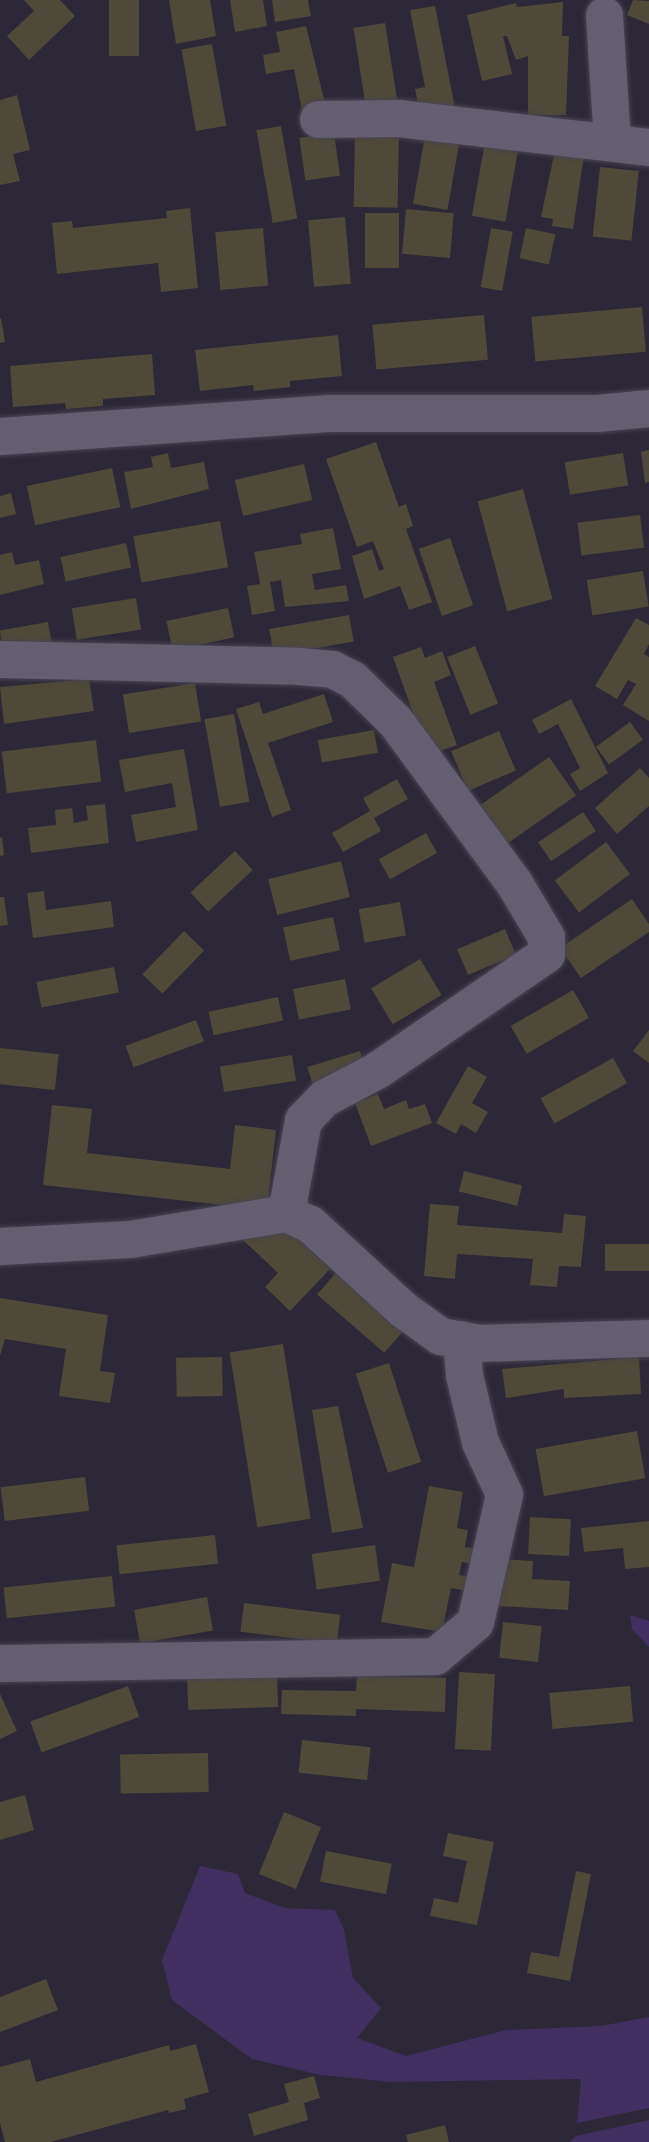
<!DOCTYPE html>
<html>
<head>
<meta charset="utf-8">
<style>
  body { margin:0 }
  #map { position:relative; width:649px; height:2142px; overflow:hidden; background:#2d2837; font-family:"Exo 2",sans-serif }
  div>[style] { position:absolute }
  .green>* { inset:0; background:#402f60 }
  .building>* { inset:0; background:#4e4938; transform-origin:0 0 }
  .roads { filter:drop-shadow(0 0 2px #494551) drop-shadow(0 0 2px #494551) }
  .minor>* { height:37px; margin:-18.5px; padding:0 18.5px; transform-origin:18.5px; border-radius:18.5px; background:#645f70 }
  span { translate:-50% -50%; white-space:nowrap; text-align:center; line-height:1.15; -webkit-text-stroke:5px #141219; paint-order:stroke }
</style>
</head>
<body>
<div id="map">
  <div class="green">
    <div style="clip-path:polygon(630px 1615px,649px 1621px,649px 1647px,632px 1629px)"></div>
    <div style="clip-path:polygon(200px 1866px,238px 1874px,245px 1893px,285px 1908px,335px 1910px,344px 1930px,353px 1978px,381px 2008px,357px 2038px,406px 2056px,506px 2030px,601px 2026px,649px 2017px,649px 2108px,577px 2123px,581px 2079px,391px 2082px,321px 2075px,252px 2059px,172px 2000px,162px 1960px)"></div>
    <div style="clip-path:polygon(649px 2120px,649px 2142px,570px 2142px,576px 2136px)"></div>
  </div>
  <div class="building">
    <div style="clip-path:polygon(24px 0,60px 0,75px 16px,29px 60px,7px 36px,34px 11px)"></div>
    <div style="left:109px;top:0;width:30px;height:56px"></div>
    <div style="clip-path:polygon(169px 0,210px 0,216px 36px,176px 44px)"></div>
    <div style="clip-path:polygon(230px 0,263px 0,267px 26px,235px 32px)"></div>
    <div style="clip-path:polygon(272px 0,308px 0,311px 16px,275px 22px)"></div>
    <div style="clip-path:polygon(633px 0,649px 1px,649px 24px,627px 15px)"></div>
    <div style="clip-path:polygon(563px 2px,562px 36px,569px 36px,566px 115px,528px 115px,528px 56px,516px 60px,507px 36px,503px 36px,512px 74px,482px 81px,467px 15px,516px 3px,517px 7px)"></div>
    <div style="clip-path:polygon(435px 6px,455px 108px,420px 114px,415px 89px,425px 87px,410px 10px)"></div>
    <div style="left:385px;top:23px;width:86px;height:32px;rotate:81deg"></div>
    <div style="clip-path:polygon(306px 26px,327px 111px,303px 116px,294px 69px,266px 74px,263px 55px,280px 52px,276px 32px)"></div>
    <div style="left:212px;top:44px;width:83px;height:31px;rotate:80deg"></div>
    <div style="clip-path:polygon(17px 95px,30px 150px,13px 154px,20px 181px,0 185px,0 100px)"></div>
    <div style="left:281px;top:126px;width:94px;height:25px;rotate:80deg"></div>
    <div style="left:355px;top:128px;width:44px;height:79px;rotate:1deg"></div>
    <div style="left:426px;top:130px;width:35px;height:75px;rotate:10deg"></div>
    <div style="left:334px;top:133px;width:43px;height:35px;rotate:82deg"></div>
    <div style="left:486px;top:136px;width:34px;height:81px;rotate:10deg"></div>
    <div style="clip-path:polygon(555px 150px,584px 155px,573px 229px,552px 226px,553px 219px,541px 217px)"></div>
    <div style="left:600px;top:167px;width:39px;height:70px;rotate:6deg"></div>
    <div style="clip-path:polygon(190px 208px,198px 288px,161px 292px,158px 263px,57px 274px,52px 223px,72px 221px,73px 228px,167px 218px,166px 211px)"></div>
    <div style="left:406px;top:209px;width:48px;height:45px;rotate:5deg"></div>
    <div style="left:365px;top:213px;width:34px;height:55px"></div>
    <div style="left:345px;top:217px;width:67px;height:37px;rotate:85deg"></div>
    <div style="left:263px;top:228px;width:58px;height:48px;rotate:85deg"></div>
    <div style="left:491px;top:228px;width:22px;height:60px;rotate:10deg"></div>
    <div style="left:526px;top:228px;width:30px;height:31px;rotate:12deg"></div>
    <div style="left:642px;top:307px;width:45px;height:111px;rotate:85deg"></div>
    <div style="left:484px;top:315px;width:45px;height:112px;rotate:85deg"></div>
    <div style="clip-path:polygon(1px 318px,5px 342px,0 343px,0 319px)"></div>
    <div style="clip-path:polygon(338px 335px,342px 376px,290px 381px,290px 387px,254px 391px,253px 385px,200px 391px,195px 350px)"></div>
    <div style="clip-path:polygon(152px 354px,155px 395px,103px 399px,103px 406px,66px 409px,65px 403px,13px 407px,10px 366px)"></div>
    <div style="clip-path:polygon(376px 442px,399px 507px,406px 504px,413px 526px,406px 529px,432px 602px,409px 610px,400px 586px,364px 599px,352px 556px,372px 549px,379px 571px,384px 569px,373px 541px,357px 547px,326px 459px)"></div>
    <div style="clip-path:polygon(649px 450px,649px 482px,645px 483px,641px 452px)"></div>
    <div style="clip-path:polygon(168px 453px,171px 468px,204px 462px,209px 489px,131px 509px,124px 472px,153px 467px,151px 457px)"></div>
    <div style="left:623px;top:453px;width:33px;height:59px;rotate:81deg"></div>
    <div style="left:304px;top:464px;width:37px;height:71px;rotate:77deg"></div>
    <div style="left:112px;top:468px;width:40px;height:87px;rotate:78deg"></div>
    <div style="left:523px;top:489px;width:114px;height:47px;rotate:75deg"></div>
    <div style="clip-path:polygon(11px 493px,16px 514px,0 518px,0 496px)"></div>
    <div style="left:640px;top:515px;width:33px;height:63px;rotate:83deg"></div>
    <div style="left:220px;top:521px;width:47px;height:88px;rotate:80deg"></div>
    <div style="clip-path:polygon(333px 528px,341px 569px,312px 574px,315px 590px,346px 585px,349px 601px,285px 607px,281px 580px,270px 582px,275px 611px,252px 615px,247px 586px,260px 584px,254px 552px,302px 544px,300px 534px)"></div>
    <div style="left:450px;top:538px;width:71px;height:33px;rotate:71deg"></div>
    <div style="left:126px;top:543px;width:25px;height:67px;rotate:78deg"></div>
    <div style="clip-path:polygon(12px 552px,15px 565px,39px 560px,44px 584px,0 595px,0 555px)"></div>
    <div style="left:643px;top:571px;width:36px;height:57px;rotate:81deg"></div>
    <div style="left:136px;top:598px;width:32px;height:65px;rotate:81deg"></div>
    <div style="left:228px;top:608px;width:30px;height:63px;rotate:78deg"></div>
    <div style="left:349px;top:615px;width:27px;height:81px;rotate:80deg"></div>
    <div style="clip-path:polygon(636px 618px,649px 625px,649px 644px,644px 654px,649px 657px,649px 721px,623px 705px,636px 684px,628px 680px,617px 699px,595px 686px)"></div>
    <div style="left:48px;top:622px;width:22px;height:49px;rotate:80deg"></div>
    <div style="left:475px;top:646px;width:62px;height:30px;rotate:68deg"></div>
    <div style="clip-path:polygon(421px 647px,425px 658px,442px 651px,451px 675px,434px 682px,457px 745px,428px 755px,393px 657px)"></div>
    <div style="clip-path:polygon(89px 679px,94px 711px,4px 724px,0 687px)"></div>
    <div style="left:195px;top:683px;width:39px;height:73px;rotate:81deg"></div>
    <div style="clip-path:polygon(324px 694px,333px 722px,268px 743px,291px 810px,272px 817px,236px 709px,259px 702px,263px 714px)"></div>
    <div style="clip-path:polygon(571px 699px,608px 773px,580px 791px,570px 774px,580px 768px,558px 724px,539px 734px,532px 720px)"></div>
    <div style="left:234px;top:714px;width:89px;height:30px;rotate:80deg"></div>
    <div style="left:630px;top:722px;width:22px;height:42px;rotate:54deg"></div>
    <div style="left:374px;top:730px;width:23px;height:57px;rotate:80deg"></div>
    <div style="left:499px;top:731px;width:43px;height:52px;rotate:67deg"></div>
    <div style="left:96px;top:740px;width:42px;height:95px;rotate:83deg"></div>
    <div style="clip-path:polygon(184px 749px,198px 830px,136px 842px,131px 815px,176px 807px,172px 783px,125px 792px,119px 760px)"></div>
    <div style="left:549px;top:757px;width:47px;height:97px;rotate:55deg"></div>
    <div style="clip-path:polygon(640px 768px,649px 778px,649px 806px,617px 834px,595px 808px)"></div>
    <div style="clip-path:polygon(397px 779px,408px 799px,374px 818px,381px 831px,343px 852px,332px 833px,370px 811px,363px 798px)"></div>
    <div style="clip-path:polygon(105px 804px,109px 843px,31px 853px,28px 828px,56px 825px,55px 810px,72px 808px,74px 823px,88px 820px,86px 806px)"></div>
    <div style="left:583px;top:812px;width:23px;height:54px;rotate:56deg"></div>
    <div style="left:426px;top:833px;width:23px;height:54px;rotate:61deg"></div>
    <div style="clip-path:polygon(2px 837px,4px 855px,0 856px,0 838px)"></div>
    <div style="left:606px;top:842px;width:40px;height:64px;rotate:53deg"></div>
    <div style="left:235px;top:851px;width:26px;height:61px;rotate:47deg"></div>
    <div style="left:341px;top:861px;width:37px;height:75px;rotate:76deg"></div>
    <div style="clip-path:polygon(44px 891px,46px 910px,111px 901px,114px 927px,33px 938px,27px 893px)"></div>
    <div style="clip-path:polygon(0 897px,4px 897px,8px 925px,0 926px)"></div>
    <div style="clip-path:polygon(632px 899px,649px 924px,649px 932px,581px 978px,560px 948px)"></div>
    <div style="left:400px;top:902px;width:34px;height:42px;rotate:80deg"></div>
    <div style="left:333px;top:917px;width:34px;height:51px;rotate:78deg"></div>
    <div style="left:505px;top:929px;width:28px;height:52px;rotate:67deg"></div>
    <div style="left:184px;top:931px;width:28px;height:60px;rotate:44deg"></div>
    <div style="left:420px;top:959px;width:42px;height:57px;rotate:59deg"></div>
    <div style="left:114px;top:967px;width:26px;height:79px;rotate:79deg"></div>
    <div style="left:345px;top:979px;width:31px;height:53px;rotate:79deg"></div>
    <div style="left:573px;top:990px;width:32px;height:72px;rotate:60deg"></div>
    <div style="left:278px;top:997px;width:24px;height:71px;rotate:78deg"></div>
    <div style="left:196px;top:1020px;width:23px;height:75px;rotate:70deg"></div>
    <div style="clip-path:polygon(649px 1030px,649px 1063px,633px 1051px)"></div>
    <div style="left:0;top:1048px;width:59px;height:36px;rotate:6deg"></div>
    <div style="left:360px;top:1051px;width:24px;height:55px;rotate:73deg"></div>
    <div style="left:292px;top:1055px;width:26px;height:73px;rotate:81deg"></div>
    <div style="left:613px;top:1058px;width:29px;height:83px;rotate:61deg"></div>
    <div style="clip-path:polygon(468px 1066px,487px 1077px,472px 1103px,488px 1112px,476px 1133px,461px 1124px,456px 1134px,436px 1123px)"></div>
    <div style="clip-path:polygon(378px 1094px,384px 1109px,406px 1100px,409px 1109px,425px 1104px,432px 1123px,371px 1146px,355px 1103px)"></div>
    <div style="clip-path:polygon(52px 1105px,92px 1109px,87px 1153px,230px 1169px,235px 1125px,276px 1130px,267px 1210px,43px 1185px)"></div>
    <div style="left:464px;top:1171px;width:60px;height:21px;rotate:14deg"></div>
    <div style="clip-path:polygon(430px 1204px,459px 1206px,457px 1225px,562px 1233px,564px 1214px,586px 1216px,581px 1267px,559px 1266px,557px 1287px,530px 1285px,533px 1259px,457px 1254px,455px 1279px,424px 1276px)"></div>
    <div style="clip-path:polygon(287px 1228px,330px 1269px,290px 1311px,265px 1287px,278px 1273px,243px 1240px,248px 1234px)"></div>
    <div style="left:649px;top:1244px;width:27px;height:44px;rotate:90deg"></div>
    <div style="left:340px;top:1268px;width:89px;height:35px;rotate:41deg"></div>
    <div style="clip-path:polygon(0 1298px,108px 1315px,100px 1371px,115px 1373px,110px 1403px,59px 1396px,66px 1349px,5px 1339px,0 1356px)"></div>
    <div style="left:283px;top:1344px;width:177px;height:54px;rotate:81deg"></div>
    <div style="left:222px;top:1357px;width:39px;height:46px;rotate:89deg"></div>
    <div style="clip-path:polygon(639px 1357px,641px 1394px,564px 1398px,564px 1389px,506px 1398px,502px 1369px)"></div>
    <div style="left:389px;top:1363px;width:104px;height:35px;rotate:72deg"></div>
    <div style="clip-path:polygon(338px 1406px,363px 1528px,332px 1533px,312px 1410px)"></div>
    <div style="left:637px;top:1431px;width:48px;height:103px;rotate:80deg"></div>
    <div style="left:85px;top:1477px;width:34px;height:85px;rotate:83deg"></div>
    <div style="clip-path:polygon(429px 1486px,463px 1492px,457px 1528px,468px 1530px,465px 1547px,477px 1549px,474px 1564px,462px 1562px,459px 1575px,471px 1577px,468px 1591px,451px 1588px,442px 1632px,381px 1622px,392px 1563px,414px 1567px)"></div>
    <div style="left:530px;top:1517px;width:41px;height:37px;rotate:3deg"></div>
    <div style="clip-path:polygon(649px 1521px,649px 1567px,625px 1569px,623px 1548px,584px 1552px,581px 1528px)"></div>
    <div style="left:215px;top:1535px;width:29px;height:99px;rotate:84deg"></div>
    <div style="left:375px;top:1545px;width:36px;height:64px;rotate:82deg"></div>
    <div style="clip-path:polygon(500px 1559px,533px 1561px,532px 1579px,570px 1581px,568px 1610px,497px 1606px)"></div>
    <div style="left:112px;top:1576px;width:31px;height:109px;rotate:84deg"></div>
    <div style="left:207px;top:1597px;width:34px;height:74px;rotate:80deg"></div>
    <div style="left:244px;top:1603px;width:97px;height:29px;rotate:7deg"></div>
    <div style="left:503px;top:1622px;width:39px;height:36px;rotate:6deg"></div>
    <div style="left:459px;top:1672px;width:36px;height:77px;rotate:3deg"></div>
    <div style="left:277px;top:1673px;width:34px;height:90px;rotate:88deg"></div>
    <div style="clip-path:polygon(357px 1676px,446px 1678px,445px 1712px,356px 1709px,356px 1716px,281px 1714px,282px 1690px,356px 1691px)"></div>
    <div style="left:128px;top:1686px;width:33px;height:104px;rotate:70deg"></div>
    <div style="left:630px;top:1686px;width:36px;height:81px;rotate:85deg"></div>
    <div style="clip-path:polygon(0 1694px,17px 1731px,0 1739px)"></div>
    <div style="left:302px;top:1740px;width:69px;height:33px;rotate:6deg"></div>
    <div style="left:208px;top:1753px;width:39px;height:88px;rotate:89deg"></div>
    <div style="clip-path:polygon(25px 1795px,34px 1830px,0 1840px,0 1802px)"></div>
    <div style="left:284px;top:1812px;width:40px;height:67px;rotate:22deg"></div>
    <div style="clip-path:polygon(448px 1833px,494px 1842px,477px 1925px,430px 1916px,434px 1898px,458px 1903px,467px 1861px,443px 1856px)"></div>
    <div style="left:326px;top:1851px;width:67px;height:31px;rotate:11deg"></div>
    <div style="clip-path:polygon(576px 1871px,591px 1874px,570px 1981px,527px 1973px,531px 1952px,559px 1957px)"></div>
    <div style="clip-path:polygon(46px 1979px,58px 2010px,0 2032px,0 1997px)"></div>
    <div style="clip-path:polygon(196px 2044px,209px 2092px,184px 2099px,186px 2109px,169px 2113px,168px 2110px,51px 2142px,5px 2142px,0 2123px,0 2067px,30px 2059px,36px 2082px,169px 2045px,170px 2051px)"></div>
    <div style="clip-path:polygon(314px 2076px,320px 2098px,304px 2103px,308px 2120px,254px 2136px,248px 2114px,289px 2102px,284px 2084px)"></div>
    <div style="clip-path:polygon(445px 2125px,449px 2142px,408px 2142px,406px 2135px)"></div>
  </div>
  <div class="roads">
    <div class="minor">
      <div style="left:604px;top:15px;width:127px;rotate:86.4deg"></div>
      <div style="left:318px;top:119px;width:80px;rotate:-0.7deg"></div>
      <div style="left:398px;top:118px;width:253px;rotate:6.6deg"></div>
      <div style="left:0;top:436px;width:331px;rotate:-4deg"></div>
      <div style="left:330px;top:413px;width:267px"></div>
      <div style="left:597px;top:413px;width:52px;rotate:-5.5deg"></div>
      <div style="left:0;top:659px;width:299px;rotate:1.3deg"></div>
      <div style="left:299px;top:666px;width:33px;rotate:5deg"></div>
      <div style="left:332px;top:669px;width:22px;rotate:27deg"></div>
      <div style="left:352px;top:679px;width:60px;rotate:44.3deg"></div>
      <div style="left:395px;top:721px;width:201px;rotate:53.7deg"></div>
      <div style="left:514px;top:883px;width:63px;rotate:59.3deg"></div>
      <div style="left:546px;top:937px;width:17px;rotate:90deg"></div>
      <div style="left:546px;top:954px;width:205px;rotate:145.5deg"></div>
      <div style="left:377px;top:1070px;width:60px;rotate:152.2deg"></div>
      <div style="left:324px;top:1098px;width:30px;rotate:134deg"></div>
      <div style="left:303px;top:1120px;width:95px;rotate:100.4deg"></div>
      <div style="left:0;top:1246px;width:130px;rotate:-3.1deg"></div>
      <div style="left:130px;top:1239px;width:158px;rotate:-9.5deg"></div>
      <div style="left:286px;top:1213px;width:26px;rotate:25deg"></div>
      <div style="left:310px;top:1224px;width:127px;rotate:42.5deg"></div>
      <div style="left:404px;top:1310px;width:44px;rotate:35.8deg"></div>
      <div style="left:440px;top:1336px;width:39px;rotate:10deg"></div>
      <div style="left:478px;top:1343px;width:171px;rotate:-1.7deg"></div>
      <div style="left:0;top:1663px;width:435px;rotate:-0.9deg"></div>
      <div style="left:435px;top:1656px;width:52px;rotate:-40.4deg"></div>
      <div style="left:475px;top:1622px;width:131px;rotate:-77.2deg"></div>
      <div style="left:504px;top:1494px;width:57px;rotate:-114.8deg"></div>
      <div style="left:480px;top:1442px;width:69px;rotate:-103.4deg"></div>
      <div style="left:464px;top:1375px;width:36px;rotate:-95deg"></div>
    </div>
  </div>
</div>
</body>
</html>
